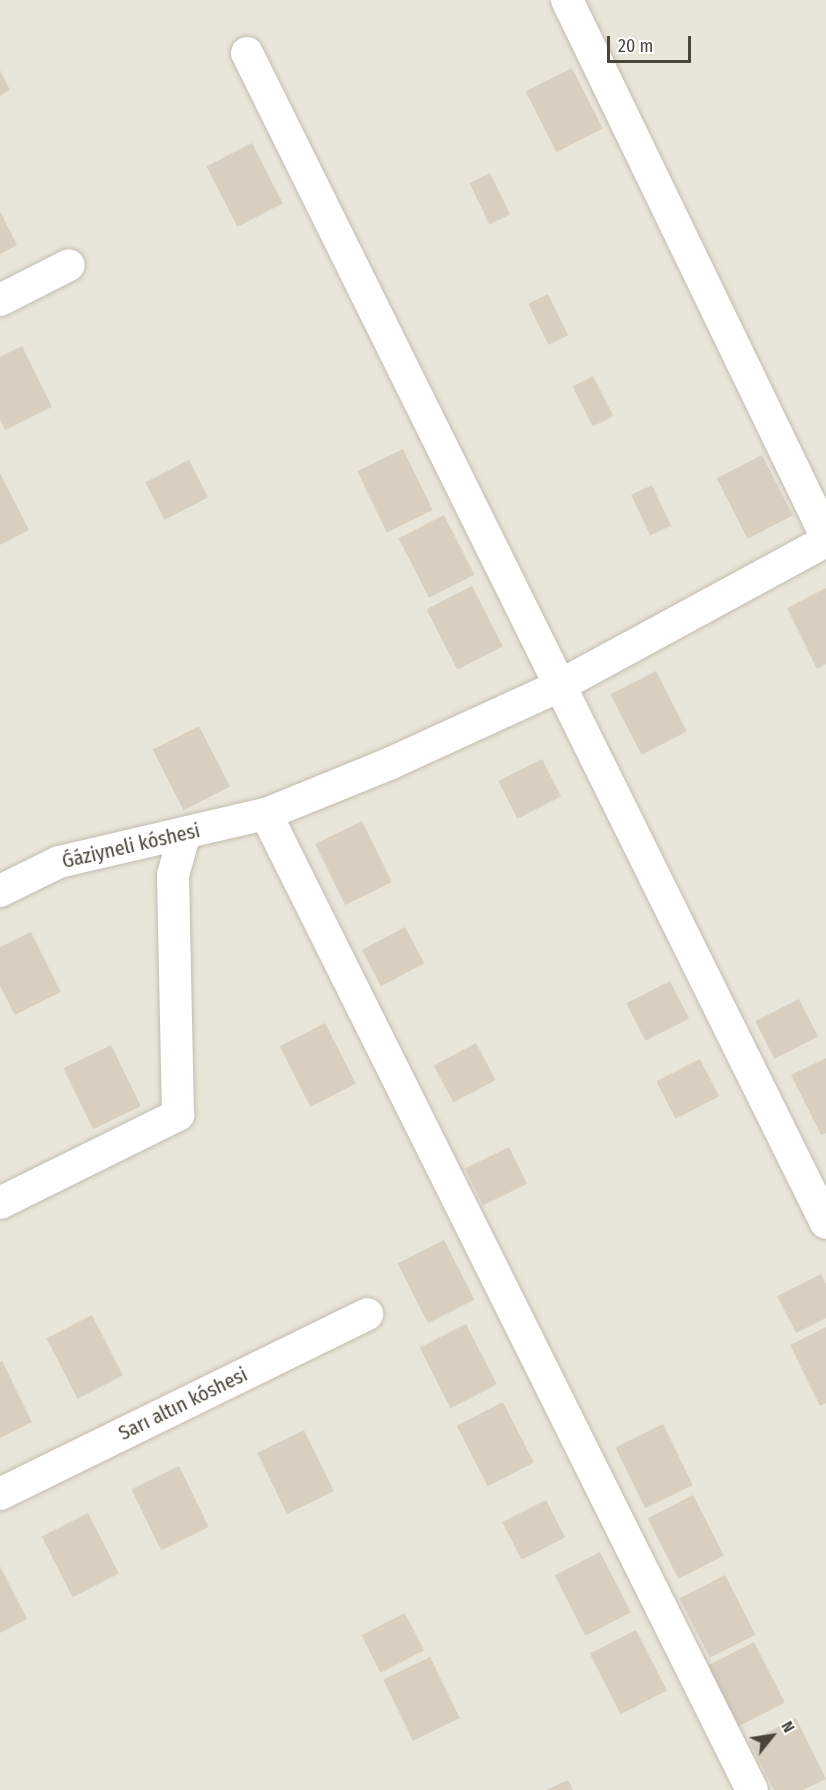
<!DOCTYPE html>
<html>
<head>
<meta charset="utf-8">
<style>
  body { margin:0 }
  #map { position:relative; width:826px; height:1790px; overflow:hidden; background:#f6f3ec; font-family:"Fira Sans Condensed",sans-serif }
  div>[style] { position:absolute }
  .residential>* { inset:0; background:#eae5da; transform-origin:0 0 }
  .building>* { inset:0; background:#d8cfc1; transform-origin:0 0 }
  .roads { filter:drop-shadow(0 0 2px #c2bbae) drop-shadow(0 0 2px #c2bbae) }
  .minor>* { height:32px; margin:-16px; padding:0 16px; transform-origin:16px; border-radius:16px; background:#fff }
  span { translate:-50% -50%; white-space:nowrap; text-align:center; line-height:1.15; -webkit-text-stroke:4.5px #fff; paint-order:stroke }
  .street-label { font-size:20px; color:#4b4439 }
  .north { position:absolute; left:742px; top:1706px; width:60px; height:60px; -webkit-text-stroke:4px #fff; paint-order:stroke; rotate:60deg; font-size:16px; font-weight:700; line-height:24px; text-align:center; color:#4b4439 }
  .north::after { content:''; display:block; margin:auto; width:21px; height:27px; background:#4b4439; clip-path:polygon(50% 0,100% 100%,50% 72%,0 100%) }
  .scale { position:absolute; left:607px; top:36px; width:84px; height:27px; box-sizing:border-box; border:3px solid #4b4439; border-top:0; padding-left:8px; font-size:18px; line-height:21px; white-space:nowrap; color:#4b4439; -webkit-text-stroke:4px #fff; paint-order:stroke }
</style>
</head>
<body>
<div id="map">
  <div class="residential">
    <div style="left:0;top:0;width:826px;height:1790px"></div>
  </div>
  <div class="building">
    <div style="left:572px;top:68px;width:68px;height:52px;rotate:63deg"></div>
    <div style="clip-path:polygon(0 70px,10px 90px,0 96px)"></div>
    <div style="left:252px;top:143px;width:68px;height:51px;rotate:63deg"></div>
    <div style="left:490px;top:173px;width:46px;height:23px;rotate:64deg"></div>
    <div style="clip-path:polygon(0 211px,17px 245px,0 254px)"></div>
    <div style="left:548px;top:294px;width:46px;height:22px;rotate:64deg"></div>
    <div style="clip-path:polygon(22px 346px,52px 407px,5px 430px,0 419px,0 357px)"></div>
    <div style="left:593px;top:376px;width:45px;height:23px;rotate:63deg"></div>
    <div style="left:403px;top:449px;width:68px;height:51px;rotate:64deg"></div>
    <div style="left:762px;top:455px;width:68px;height:51px;rotate:63deg"></div>
    <div style="left:189px;top:460px;width:42px;height:49px;rotate:63deg"></div>
    <div style="clip-path:polygon(0 473px,29px 530px,0 545px)"></div>
    <div style="left:652px;top:485px;width:45px;height:23px;rotate:65deg"></div>
    <div style="left:444px;top:515px;width:67px;height:51px;rotate:63deg"></div>
    <div style="left:472px;top:586px;width:68px;height:51px;rotate:63deg"></div>
    <div style="clip-path:polygon(826px 588px,826px 664px,817px 669px,787px 608px)"></div>
    <div style="left:656px;top:671px;width:68px;height:51px;rotate:63deg"></div>
    <div style="left:199px;top:726px;width:68px;height:52px;rotate:63deg"></div>
    <div style="left:542px;top:759px;width:42px;height:49px;rotate:63deg"></div>
    <div style="left:362px;top:821px;width:68px;height:52px;rotate:64deg"></div>
    <div style="left:405px;top:927px;width:41px;height:49px;rotate:62deg"></div>
    <div style="clip-path:polygon(31px 932px,61px 992px,15px 1015px,0 986px,0 947px)"></div>
    <div style="left:670px;top:981px;width:42px;height:49px;rotate:63deg"></div>
    <div style="left:799px;top:999px;width:42px;height:49px;rotate:63deg"></div>
    <div style="left:325px;top:1023px;width:68px;height:51px;rotate:63deg"></div>
    <div style="left:476px;top:1043px;width:42px;height:48px;rotate:62deg"></div>
    <div style="left:111px;top:1045px;width:68px;height:53px;rotate:64deg"></div>
    <div style="clip-path:polygon(826px 1058px,826px 1133px,821px 1135px,791px 1075px)"></div>
    <div style="left:700px;top:1059px;width:42px;height:49px;rotate:63deg"></div>
    <div style="left:509px;top:1147px;width:41px;height:49px;rotate:64deg"></div>
    <div style="left:444px;top:1240px;width:67px;height:52px;rotate:63deg"></div>
    <div style="clip-path:polygon(821px 1274px,826px 1284px,826px 1318px,796px 1333px,777px 1296px)"></div>
    <div style="left:92px;top:1315px;width:68px;height:51px;rotate:63deg"></div>
    <div style="left:466px;top:1324px;width:68px;height:52px;rotate:63deg"></div>
    <div style="clip-path:polygon(826px 1327px,826px 1403px,820px 1406px,790px 1345px)"></div>
    <div style="clip-path:polygon(2px 1361px,32px 1422px,0 1438px,0 1362px)"></div>
    <div style="left:503px;top:1402px;width:68px;height:52px;rotate:63deg"></div>
    <div style="left:663px;top:1424px;width:68px;height:53px;rotate:64deg"></div>
    <div style="left:304px;top:1430px;width:68px;height:52px;rotate:64deg"></div>
    <div style="left:179px;top:1466px;width:68px;height:53px;rotate:64deg"></div>
    <div style="left:693px;top:1495px;width:68px;height:51px;rotate:63deg"></div>
    <div style="left:546px;top:1500px;width:42px;height:49px;rotate:63deg"></div>
    <div style="left:88px;top:1513px;width:68px;height:52px;rotate:63deg"></div>
    <div style="left:600px;top:1552px;width:68px;height:51px;rotate:63deg"></div>
    <div style="clip-path:polygon(0 1566px,27px 1619px,0 1633px)"></div>
    <div style="left:725px;top:1575px;width:67px;height:51px;rotate:63deg"></div>
    <div style="left:405px;top:1613px;width:42px;height:49px;rotate:63deg"></div>
    <div style="left:636px;top:1630px;width:68px;height:52px;rotate:63deg"></div>
    <div style="left:754px;top:1642px;width:68px;height:52px;rotate:63deg"></div>
    <div style="left:430px;top:1657px;width:68px;height:52px;rotate:64deg"></div>
    <div style="clip-path:polygon(796px 1718px,826px 1779px,803px 1790px,774px 1790px,749px 1741px)"></div>
    <div style="clip-path:polygon(568px 1780px,573px 1790px,546px 1790px)"></div>
  </div>
  <div class="roads">
    <div class="minor">
      <div style="left:567px;top:0;width:595px;rotate:64.21deg"></div>
      <div style="left:247px;top:53px;width:1305px;rotate:63.67deg"></div>
      <div style="left:0;top:300px;width:77px;rotate:-26.9deg"></div>
      <div style="left:266px;top:814px;width:1090px;rotate:63.53deg"></div>
      <div style="left:0;top:891px;width:66px;rotate:-26.2deg"></div>
      <div style="left:59px;top:862px;width:212px;rotate:-13.1deg"></div>
      <div style="left:266px;top:814px;width:133px;rotate:-22.1deg"></div>
      <div style="left:389px;top:764px;width:187px;rotate:-24.6deg"></div>
      <div style="left:559px;top:686px;width:304px;rotate:-28.5deg"></div>
      <div style="left:0;top:1203px;width:199px;rotate:-26.3deg"></div>
      <div style="left:178px;top:1115px;width:240px;rotate:-91.2deg"></div>
      <div style="left:173px;top:875px;width:44px;rotate:-74.1deg"></div>
      <div style="left:0;top:1494px;width:409px;rotate:-26.1deg"></div>
    </div>
  </div>
  <div class="street-label">
    <span style="left:131px;top:846px;rotate:-13deg">Ǵáziyneli kóshesi</span>
    <span style="left:183px;top:1404px;rotate:-26deg">Sarı altın kóshesi</span>
  </div>
  <div class="north">N</div>
  <div class="scale">20 m</div>
</div>
</body>
</html>
